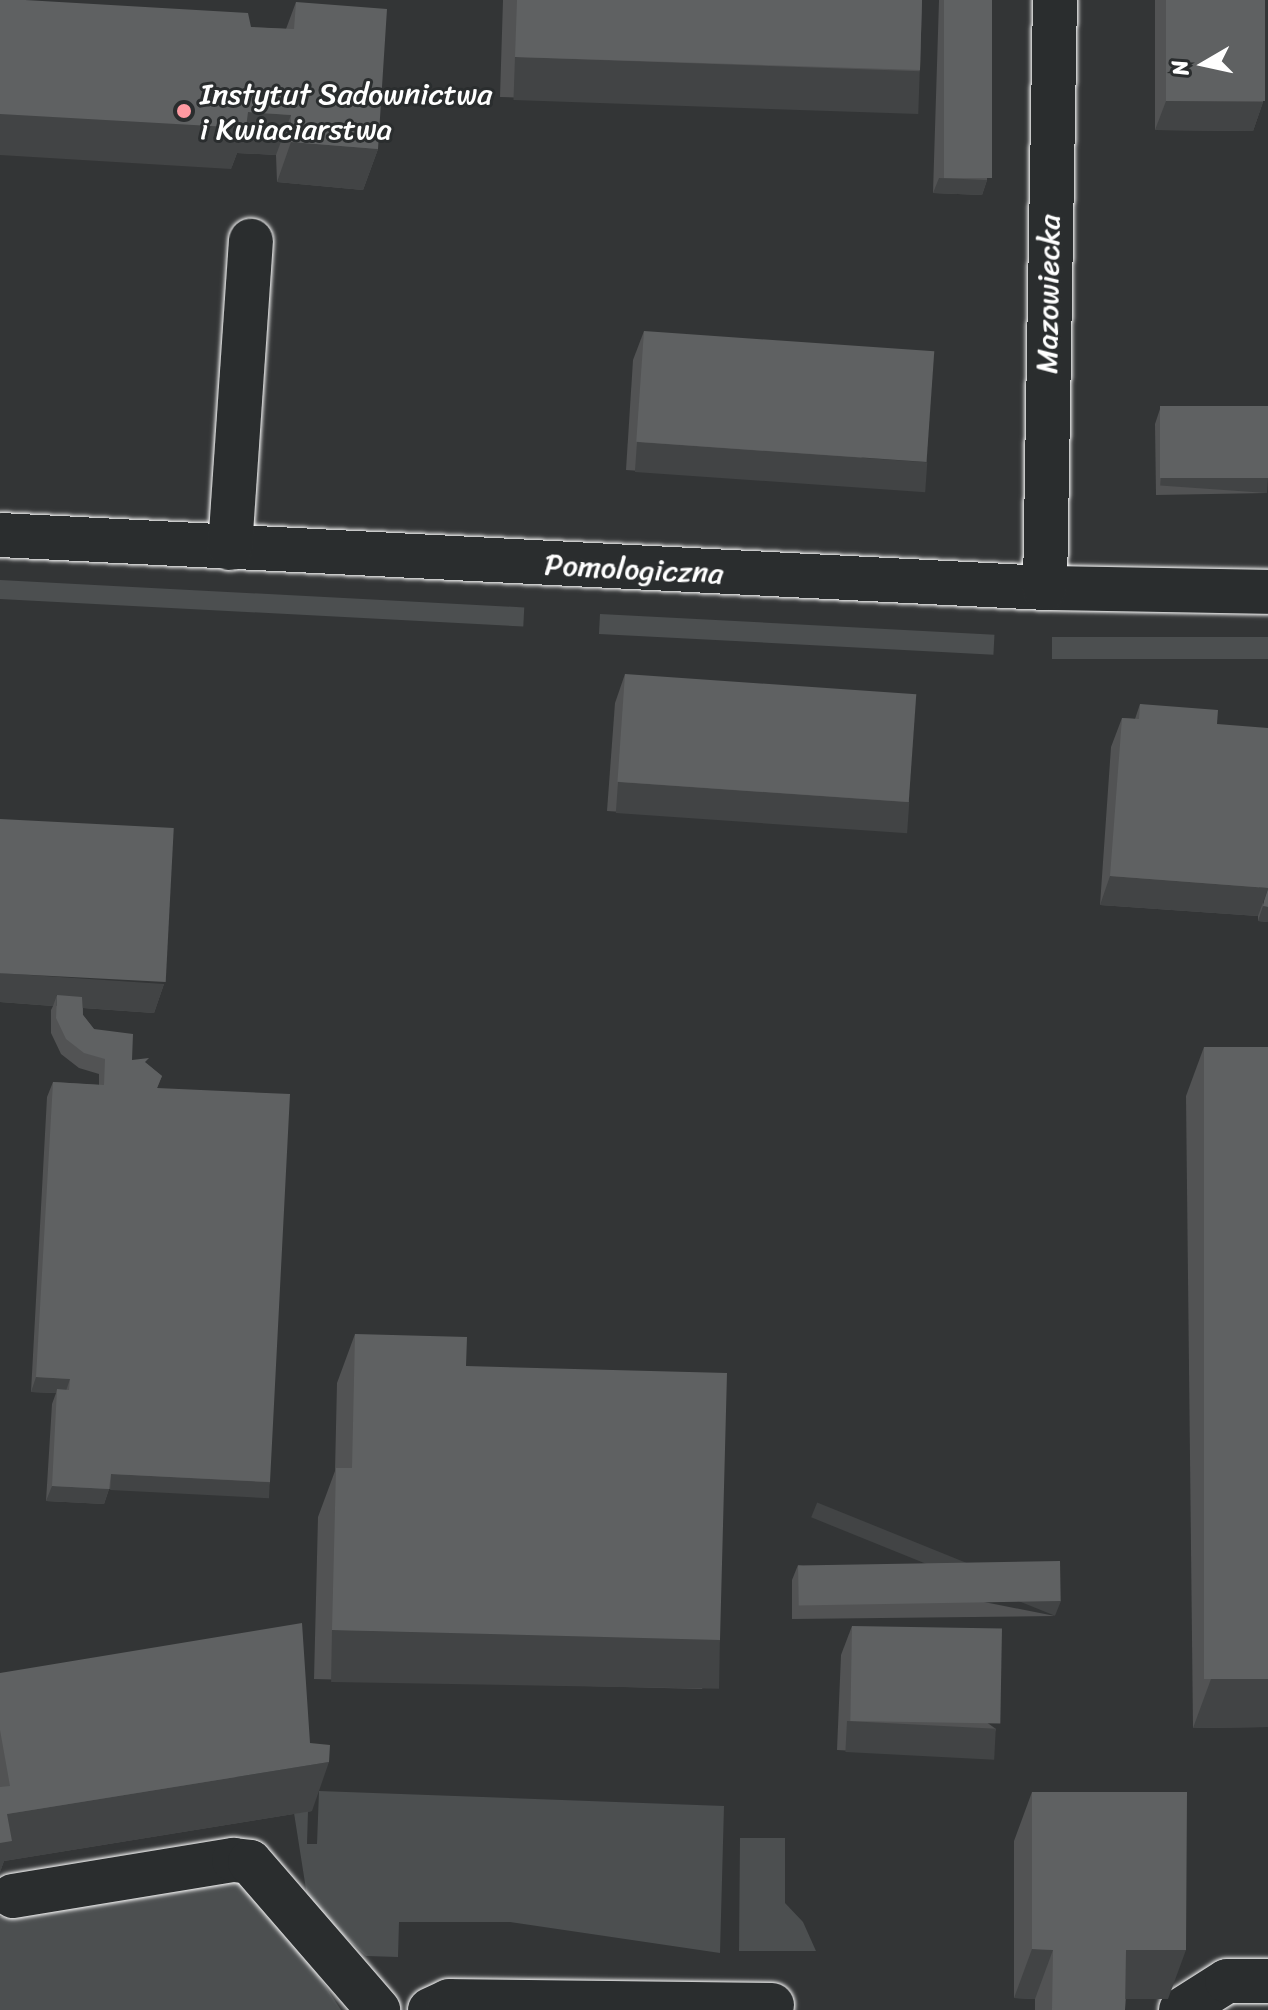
<!DOCTYPE html>
<html>
<head>
<meta charset="utf-8">
<style>
  body { margin:0 }
  #map { position:relative; width:1268px; height:2010px; overflow:hidden; background:#333536; font-family:Sriracha,sans-serif }
  div>[style] { position:absolute }
  .green>* { inset:0; background:#4c4f50; transform-origin:0 0 }
  .roads { filter:drop-shadow(0 0 2px #fff) drop-shadow(0 0 2px #fff) }
  .minor>* { height:44px; margin:-22px; padding:0 22px; transform-origin:22px; border-radius:22px; background:#2a2d2e }
  .wall>* { inset:0; background:#525354 }
  .shaded-wall>* { inset:0; background:#424445; transform-origin:0 0 }
  .building>* { inset:0; background:#5f6162; transform-origin:0 0 }
  .dots>* { width:22px; height:22px; translate:-50% -50%; box-sizing:border-box; border:4px solid #2a2d2e; border-radius:50% }
  span { translate:-50% -50%; white-space:nowrap; text-align:center; line-height:1.15; -webkit-text-stroke:6px #2a2d2e; paint-order:stroke }
  .poi-label { font-size:30px; color:#fff }
  .left { translate:0 -50%; text-align:left }
  .street-label { font-size:30px; color:#fff }
  .north { position:absolute; left:1164px; top:24px; width:80px; height:80px; -webkit-text-stroke:6px #2a2d2e; paint-order:stroke; rotate:261deg; font-size:22px; font-weight:700; line-height:32px; text-align:center; color:#fff }
  .north::after { content:''; display:block; margin:auto; width:28px; height:36px; background:#fff; clip-path:polygon(50% 0,100% 100%,50% 72%,0 100%) }
</style>
</head>
<body>
<div id="map">
  <div class="green">
    <div style="left:0;top:580px;width:525px;height:19px;rotate:3deg"></div>
    <div style="left:600px;top:614px;width:395px;height:20px;rotate:3deg"></div>
    <div style="left:1052px;top:637px;width:216px;height:22px"></div>
    <div style="clip-path:polygon(319px 1791px,724px 1806px,720px 1953px,510px 1922px,399px 1922px,398px 1957px,366px 1956px,308px 1902px,294px 1813px,308px 1811px,307px 1844px,317px 1844px)"></div>
    <div style="clip-path:polygon(740px 1838px,785px 1838px,785px 1903px,803px 1922px,816px 1951px,739px 1951px)"></div>
    <div style="clip-path:polygon(228px 1880px,248px 1882px,266px 1895px,341px 2010px,0 2010px,0 1917px)"></div>
  </div>
  <div class="roads">
    <div class="minor">
      <div style="left:0;top:535px;width:1046px;rotate:2.9deg"></div>
      <div style="left:1045px;top:588px;width:223px;rotate:1deg"></div>
      <div style="left:230px;top:548px;width:308px;rotate:-86.1deg"></div>
      <div style="left:1045px;top:588px;width:588px;rotate:-89.03deg"></div>
      <div style="left:13px;top:1896px;width:224px;rotate:-9.3deg"></div>
      <div style="left:234px;top:1860px;width:16px;rotate:7deg"></div>
      <div style="left:250px;top:1862px;width:196px;rotate:49.1deg"></div>
      <div style="left:430px;top:2010px;width:21px;rotate:-25deg"></div>
      <div style="left:449px;top:2001px;width:323px;rotate:0.7deg"></div>
      <div style="left:1181px;top:2010px;width:54px;rotate:-32.2deg"></div>
      <div style="left:1227px;top:1981px;width:41px"></div>
    </div>
  </div>
  <div class="wall">
    <div style="clip-path:polygon(503px 0,922px 0,920px 70px,905px 110px,500px 97px)"></div>
    <div style="clip-path:polygon(939px 0,992px 0,987px 180px,982px 195px,933px 193px)"></div>
    <div style="clip-path:polygon(1155px 0,1265px 0,1263px 102px,1253px 131px,1155px 130px)"></div>
    <div style="clip-path:polygon(296px 2px,378px 149px,363px 190px,277px 182px,276px 155px,237px 153px,231px 169px,251px 27px,286px 29px)"></div>
    <div style="clip-path:polygon(644px 331px,916px 489px,626px 470px,633px 360px)"></div>
    <div style="clip-path:polygon(1160px 409px,1267px 493px,1156px 495px,1155px 424px)"></div>
    <div style="clip-path:polygon(625px 674px,909px 801px,898px 830px,607px 811px,615px 703px)"></div>
    <div style="clip-path:polygon(1140px 704px,1217px 724px,1268px 922px,1258px 921px,1258px 916px,1100px 905px,1111px 747px,1122px 718px,1135px 719px)"></div>
    <div style="clip-path:polygon(164px 984px,154px 1013px,83px 1008px,83px 1015px,94px 1029px,132px 1060px,147px 1064px,162px 1076px,157px 1088px,270px 1482px,265px 1497px,109px 1489px,104px 1504px,46px 1501px,52px 1404px,56px 1393px,31px 1392px,47px 1097px,53px 1082px,99px 1085px,99px 1074px,79px 1068px,61px 1054px,51px 1033px,51px 1010px,53px 1006px,0 1002px)"></div>
    <div style="clip-path:polygon(1204px 1047px,1268px 1727px,1193px 1728px,1186px 1096px)"></div>
    <div style="clip-path:polygon(355px 1334px,466px 1366px,720px 1640px,702px 1689px,314px 1679px,318px 1517px,335px 1471px,337px 1383px)"></div>
    <div style="clip-path:polygon(798px 1565px,1055px 1616px,792px 1619px,792px 1580px)"></div>
    <div style="clip-path:polygon(852px 1626px,996px 1729px,985px 1758px,837px 1750px,841px 1655px)"></div>
    <div style="clip-path:polygon(0 1673px,312px 1811px,4px 1861px,0 1872px)"></div>
    <div style="clip-path:polygon(1032px 1792px,1168px 1999px,1126px 1999px,1125px 2010px,1035px 2010px,1035px 1999px,1014px 1998px,1014px 1841px)"></div>
  </div>
  <div class="shaded-wall">
    <div style="left:515px;top:57px;width:405px;height:43px;rotate:2deg"></div>
    <div style="clip-path:polygon(1166px 101px,1263px 102px,1253px 131px,1155px 130px)"></div>
    <div style="clip-path:polygon(248px 112px,291px 115px,276px 155px,237px 153px,231px 169px,0 155px,0 114px)"></div>
    <div style="clip-path:polygon(291px 142px,378px 149px,363px 190px,277px 182px)"></div>
    <div style="clip-path:polygon(939px 178px,987px 180px,982px 195px,933px 193px)"></div>
    <div style="left:637px;top:442px;width:291px;height:30px;rotate:4deg"></div>
    <div style="left:1268px;top:478px;width:15px;height:107px;rotate:94deg"></div>
    <div style="left:618px;top:782px;width:292px;height:31px;rotate:4deg"></div>
    <div style="clip-path:polygon(1110px 876px,1268px 888px,1268px 889px,1258px 916px,1100px 905px)"></div>
    <div style="clip-path:polygon(1263px 906px,1268px 907px,1268px 922px,1258px 921px)"></div>
    <div style="clip-path:polygon(0 973px,164px 984px,154px 1013px,56px 1006px,57px 995px,53px 1006px,0 1002px)"></div>
    <div style="clip-path:polygon(36px 1377px,70px 1379px,65px 1394px,57px 1389px,56px 1393px,31px 1392px)"></div>
    <div style="left:111px;top:1474px;width:159px;height:16px;rotate:3deg"></div>
    <div style="clip-path:polygon(52px 1486px,109px 1489px,104px 1504px,46px 1501px)"></div>
    <div style="left:1061px;top:1601px;width:16px;height:263px;rotate:112deg"></div>
    <div style="left:332px;top:1630px;width:388px;height:52px;rotate:1deg"></div>
    <div style="clip-path:polygon(1268px 1678px,1268px 1727px,1193px 1728px,1211px 1679px)"></div>
    <div style="left:847px;top:1721px;width:149px;height:31px;rotate:3deg"></div>
    <div style="clip-path:polygon(329px 1762px,312px 1811px,4px 1861px,0 1872px,0 1834px,7px 1814px)"></div>
    <div style="clip-path:polygon(1032px 1949px,1053px 1950px,1035px 1999px,1014px 1998px)"></div>
    <div style="clip-path:polygon(1126px 1950px,1186px 1950px,1168px 1999px,1108px 1999px)"></div>
  </div>
  <div class="building">
    <div style="clip-path:polygon(0 0,25px 0,248px 13px,251px 27px,294px 29px,296px 2px,387px 9px,378px 149px,291px 142px,291px 115px,248px 112px,246px 128px,0 114px)"></div>
    <div style="clip-path:polygon(517px 0,922px 0,920px 70px,515px 57px)"></div>
    <div style="left:944px;top:0;width:48px;height:178px"></div>
    <div style="left:1166px;top:0;width:99px;height:101px"></div>
    <div style="left:644px;top:331px;width:291px;height:111px;rotate:4deg"></div>
    <div style="left:1268px;top:406px;width:72px;height:108px;rotate:90deg"></div>
    <div style="left:625px;top:674px;width:292px;height:108px;rotate:4deg"></div>
    <div style="clip-path:polygon(1140px 704px,1218px 710px,1217px 724px,1268px 728px,1268px 888px,1110px 876px,1122px 718px,1139px 719px)"></div>
    <div style="left:0;top:819px;width:174px;height:154px;rotate:3deg"></div>
    <div style="clip-path:polygon(1268px 889px,1268px 907px,1263px 906px,1264px 901px)"></div>
    <div style="clip-path:polygon(57px 995px,82px 997px,83px 1015px,94px 1029px,133px 1034px,132px 1060px,149px 1058px,145px 1062px,162px 1076px,157px 1088px,290px 1094px,270px 1482px,111px 1474px,109px 1489px,52px 1486px,57px 1389px,69px 1390px,70px 1379px,36px 1377px,53px 1082px,104px 1085px,105px 1059px,84px 1053px,66px 1039px,56px 1018px)"></div>
    <div style="left:1204px;top:1047px;width:64px;height:632px"></div>
    <div style="clip-path:polygon(355px 1334px,467px 1337px,466px 1366px,727px 1373px,720px 1640px,332px 1630px,336px 1468px,352px 1468px)"></div>
    <div style="left:1060px;top:1561px;width:40px;height:262px;rotate:89deg"></div>
    <div style="clip-path:polygon(302px 1623px,310px 1743px,330px 1745px,329px 1762px,7px 1814px,12px 1841px,0 1843px,0 1787px,10px 1786px,0 1730px,0 1673px)"></div>
    <div style="left:852px;top:1626px;width:150px;height:95px;rotate:1deg"></div>
    <div style="clip-path:polygon(1032px 1792px,1187px 1792px,1186px 1950px,1126px 1950px,1125px 2010px,1052px 2010px,1053px 1950px,1032px 1949px)"></div>
  </div>
  <div class="dots">
    <div style="left:184px;top:111px;background:#ff9aa2"></div>
  </div>
  <div class="poi-label">
    <span class="left" style="left:200px;top:111px">Instytut Sadownictwa<br>i Kwiaciarstwa</span>
  </div>
  <div class="street-label">
    <span style="left:1048px;top:294px;rotate:-89deg">Mazowiecka</span>
    <span style="left:634px;top:569px;rotate:3deg">Pomologiczna</span>
  </div>
  <div class="north">N</div>
</div>
</body>
</html>
